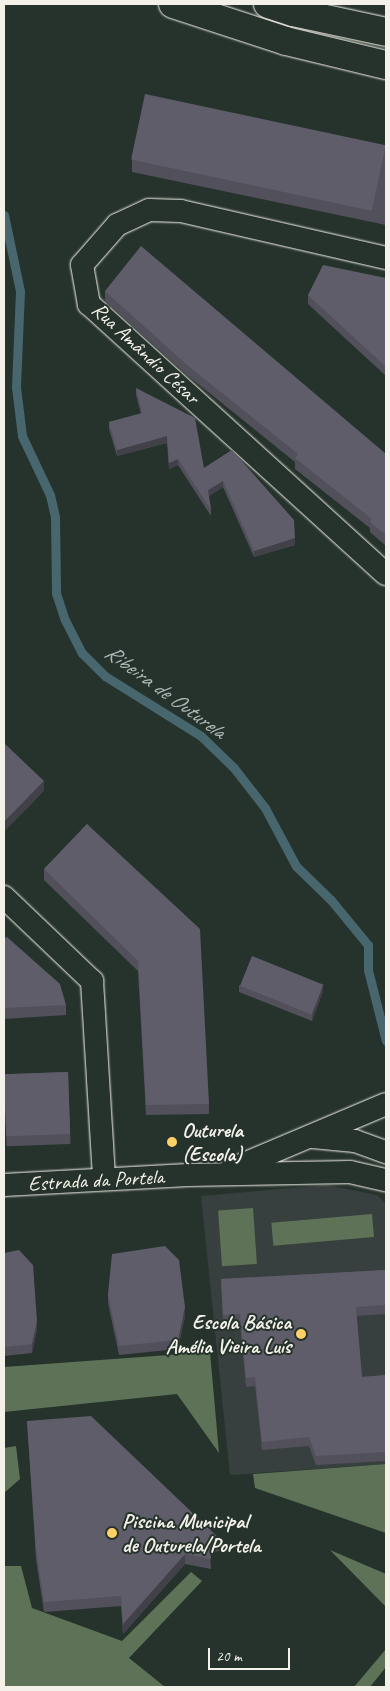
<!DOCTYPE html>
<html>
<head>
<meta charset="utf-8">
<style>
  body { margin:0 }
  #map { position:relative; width:390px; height:1691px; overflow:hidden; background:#26332d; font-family:Caveat,sans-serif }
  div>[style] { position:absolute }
  .built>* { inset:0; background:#37403f }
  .green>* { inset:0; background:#5d7256; transform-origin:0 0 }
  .stream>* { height:9px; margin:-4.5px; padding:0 4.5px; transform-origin:4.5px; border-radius:4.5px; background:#47666d }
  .roads { filter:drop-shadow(0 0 1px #f4f1e8) drop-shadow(0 0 1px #f4f1e8) }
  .minor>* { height:22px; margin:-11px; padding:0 11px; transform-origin:11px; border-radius:11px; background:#26332d }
  .tertiary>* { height:28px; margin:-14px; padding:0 14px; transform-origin:14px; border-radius:14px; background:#26332d }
  .wall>* { inset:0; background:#52505a; transform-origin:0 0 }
  .shaded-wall>* { inset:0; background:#42414a }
  .building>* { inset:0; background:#5f5d69; transform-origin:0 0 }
  .dots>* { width:14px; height:14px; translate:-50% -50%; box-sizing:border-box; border:2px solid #26332d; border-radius:50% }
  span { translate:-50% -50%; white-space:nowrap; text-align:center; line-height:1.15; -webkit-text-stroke:4px #26332d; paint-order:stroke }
  .street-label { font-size:21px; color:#f4f1e8 }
  .poi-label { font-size:21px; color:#f4f1e8; font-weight:700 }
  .left { translate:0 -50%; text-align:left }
  .right { translate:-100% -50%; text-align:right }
  .water-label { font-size:22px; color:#afb9b7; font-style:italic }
  .frame { position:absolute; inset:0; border:5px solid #f4f1e8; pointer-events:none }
  .scale { position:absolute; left:208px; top:1648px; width:82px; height:22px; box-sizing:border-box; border:2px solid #f4f1e8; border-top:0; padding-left:6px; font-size:15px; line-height:18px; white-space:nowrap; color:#f4f1e8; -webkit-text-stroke:4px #26332d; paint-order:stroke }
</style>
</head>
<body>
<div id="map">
  <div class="built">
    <div style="clip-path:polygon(327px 1185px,377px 1195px,386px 1204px,386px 1464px,230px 1475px,201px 1196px)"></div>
  </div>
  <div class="green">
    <div style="left:253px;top:1208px;width:56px;height:35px;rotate:86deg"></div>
    <div style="left:372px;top:1214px;width:23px;height:101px;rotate:85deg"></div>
    <div style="clip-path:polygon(210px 1352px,219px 1453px,177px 1394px,4px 1412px,4px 1367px)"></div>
    <div style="clip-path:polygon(16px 1446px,20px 1479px,4px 1493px,4px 1448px)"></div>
    <div style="clip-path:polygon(386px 1464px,386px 1533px,255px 1488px,253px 1474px)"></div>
    <div style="clip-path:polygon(330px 1550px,386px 1574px,386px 1607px)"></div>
    <div style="clip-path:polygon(4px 1566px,21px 1566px,32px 1608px,122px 1641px,191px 1572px,202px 1581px,129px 1658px,165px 1687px,4px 1687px)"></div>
    <div style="clip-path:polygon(386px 1649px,386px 1667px,370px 1687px,354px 1687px)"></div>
  </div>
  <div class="stream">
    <div style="left:4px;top:215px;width:78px;rotate:78.1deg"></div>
    <div style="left:20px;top:291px;width:96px;rotate:92.4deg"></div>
    <div style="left:16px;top:387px;width:49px;rotate:83deg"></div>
    <div style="left:22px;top:436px;width:65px;rotate:64.6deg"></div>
    <div style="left:50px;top:495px;width:23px;rotate:77deg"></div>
    <div style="left:55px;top:517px;width:76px;rotate:89.2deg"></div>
    <div style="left:56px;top:593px;width:28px;rotate:72deg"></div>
    <div style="left:65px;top:620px;width:37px;rotate:63deg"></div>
    <div style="left:82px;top:653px;width:33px;rotate:45deg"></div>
    <div style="left:105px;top:676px;width:113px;rotate:32deg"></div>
    <div style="left:201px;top:736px;width:46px;rotate:44.1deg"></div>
    <div style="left:234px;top:768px;width:51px;rotate:52.2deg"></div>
    <div style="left:265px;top:808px;width:66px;rotate:61.9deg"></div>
    <div style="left:296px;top:866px;width:49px;rotate:44.2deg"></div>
    <div style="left:331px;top:900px;width:58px;rotate:50.6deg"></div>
    <div style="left:368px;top:945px;width:25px;rotate:90deg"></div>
    <div style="left:368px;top:970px;width:73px;rotate:75.8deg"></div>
  </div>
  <div class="roads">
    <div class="minor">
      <div style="left:386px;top:258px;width:210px;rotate:-167.1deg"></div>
      <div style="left:181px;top:211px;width:32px;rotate:-178deg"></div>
      <div style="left:149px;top:210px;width:35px;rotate:155deg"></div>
      <div style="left:117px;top:225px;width:53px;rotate:131.2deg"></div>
      <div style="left:82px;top:265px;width:40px;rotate:80deg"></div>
      <div style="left:89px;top:304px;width:401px;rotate:42.3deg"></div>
      <div style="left:4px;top:897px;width:122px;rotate:43.7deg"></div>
      <div style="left:92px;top:981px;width:198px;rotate:86.5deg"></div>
      <div style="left:313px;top:1137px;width:42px;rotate:5.4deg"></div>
      <div style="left:355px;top:1141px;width:33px;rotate:20deg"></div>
      <div style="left:230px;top:1170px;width:169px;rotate:-22.9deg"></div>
      <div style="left:4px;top:1185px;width:184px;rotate:-3.1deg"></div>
      <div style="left:188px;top:1175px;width:162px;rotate:-1.1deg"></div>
      <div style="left:350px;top:1172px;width:37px;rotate:13deg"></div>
    </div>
    <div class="tertiary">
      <div style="left:173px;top:4px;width:119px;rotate:18.1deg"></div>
      <div style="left:286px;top:41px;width:103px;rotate:13.5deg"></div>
      <div style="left:268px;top:4px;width:26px;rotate:18deg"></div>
      <div style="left:293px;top:12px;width:95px;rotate:12.1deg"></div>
    </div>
  </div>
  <div class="wall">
    <div style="clip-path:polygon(386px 145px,386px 225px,132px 172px,132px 160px)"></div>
    <div style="clip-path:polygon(386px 278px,386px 376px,308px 304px,308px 295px)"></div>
    <div style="clip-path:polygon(105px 291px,386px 454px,386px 546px,370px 532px,370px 528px,295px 469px,295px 462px,187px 375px,105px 301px)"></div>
    <div style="clip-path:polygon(136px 388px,204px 468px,232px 450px,295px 545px,254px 557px,223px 487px,209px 496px,211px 510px,211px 516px,178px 465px,169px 469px,167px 443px,117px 456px,109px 429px,109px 422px,141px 414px,136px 395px)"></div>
    <div style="clip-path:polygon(87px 824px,209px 1104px,209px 1114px,146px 1115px,138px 971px,44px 880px,44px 869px)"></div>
    <div style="clip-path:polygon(4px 938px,66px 1005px,66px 1015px,4px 1019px)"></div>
    <div style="clip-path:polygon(239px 985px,323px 991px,312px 1021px,239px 992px)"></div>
    <div style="left:68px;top:1072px;width:72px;height:64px;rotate:88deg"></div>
    <div style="clip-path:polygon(4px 1253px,37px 1330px,32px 1353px,4px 1356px)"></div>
    <div style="clip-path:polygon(386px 1270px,386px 1314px,356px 1316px,362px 1377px,386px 1375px,386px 1461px,316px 1465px,309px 1446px,262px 1450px,255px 1386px,246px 1387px,240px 1323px,223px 1324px,221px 1279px)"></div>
    <div style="clip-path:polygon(108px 1294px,185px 1316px,178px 1349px,119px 1355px,108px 1303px)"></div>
    <div style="clip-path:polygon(27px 1421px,221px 1540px,221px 1551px,210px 1552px,211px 1569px,185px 1564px,123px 1634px,121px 1606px,44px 1612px,36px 1559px)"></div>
  </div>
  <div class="shaded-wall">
    <div style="clip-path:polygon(167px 436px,167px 443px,117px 456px,117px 450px)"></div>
    <div style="clip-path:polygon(178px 459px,178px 465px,169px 469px,169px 463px)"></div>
    <div style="clip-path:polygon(223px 481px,223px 487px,208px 497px,208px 490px)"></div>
    <div style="clip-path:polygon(295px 538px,295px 545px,254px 557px,254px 551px)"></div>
    <div style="clip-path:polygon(44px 781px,44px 791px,4px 832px,4px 822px)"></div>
    <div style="clip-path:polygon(323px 985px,323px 991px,312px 1021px,312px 1014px)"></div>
    <div style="clip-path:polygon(185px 1307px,185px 1316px,178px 1349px,178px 1340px)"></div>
    <div style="clip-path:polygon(37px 1321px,37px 1330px,32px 1353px,32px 1344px)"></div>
    <div style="clip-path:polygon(185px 1554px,185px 1564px,123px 1634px,123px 1624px)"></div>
  </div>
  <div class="building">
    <div style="left:145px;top:94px;width:246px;height:67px;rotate:12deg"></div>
    <div style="clip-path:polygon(141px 246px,386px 454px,386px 535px,370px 522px,372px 519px,295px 458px,298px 454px,187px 365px,105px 291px)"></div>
    <div style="clip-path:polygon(323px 265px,386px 278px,386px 367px,308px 295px)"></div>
    <div style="clip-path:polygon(136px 388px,195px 418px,204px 468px,232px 450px,294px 520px,295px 538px,254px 551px,223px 481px,208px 490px,211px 510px,178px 459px,169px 463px,167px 436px,117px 450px,109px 422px,142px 413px)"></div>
    <div style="clip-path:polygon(4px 743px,44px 781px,4px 822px)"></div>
    <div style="clip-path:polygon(87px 824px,200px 929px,209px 1104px,146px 1105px,138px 961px,44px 869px)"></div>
    <div style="clip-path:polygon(7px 937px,60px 984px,66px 1005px,4px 1008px,4px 938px)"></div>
    <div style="left:252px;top:956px;width:77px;height:32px;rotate:22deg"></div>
    <div style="left:68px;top:1072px;width:62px;height:64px;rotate:88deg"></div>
    <div style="clip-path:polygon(165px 1246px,179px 1260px,185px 1307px,178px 1340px,119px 1346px,108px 1294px,112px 1254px)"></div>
    <div style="clip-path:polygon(19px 1250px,33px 1265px,37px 1321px,32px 1344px,4px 1347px,4px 1253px)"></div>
    <div style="clip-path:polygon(386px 1270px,386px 1305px,356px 1307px,362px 1377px,386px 1375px,386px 1452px,316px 1456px,309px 1437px,262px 1442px,255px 1377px,246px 1378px,240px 1314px,223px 1315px,221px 1279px)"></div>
    <div style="clip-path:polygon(91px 1416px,221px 1540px,209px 1542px,211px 1559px,185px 1554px,123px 1624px,121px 1596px,44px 1602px,36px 1549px,27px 1421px)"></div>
  </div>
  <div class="dots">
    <div style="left:172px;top:1142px;background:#ffd166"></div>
    <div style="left:301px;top:1334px;background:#ffd166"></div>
    <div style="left:112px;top:1533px;background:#ffd166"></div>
  </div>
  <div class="street-label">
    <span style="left:146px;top:353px;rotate:43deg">Rua Amândio César</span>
    <span style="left:96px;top:1180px;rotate:-3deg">Estrada da Portela</span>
  </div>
  <div class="poi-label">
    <span class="left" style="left:182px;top:1142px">Outurela<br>(Escola)</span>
    <span class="right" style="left:291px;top:1334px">Escola Básica<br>Amélia Vieira Luís</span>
    <span class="left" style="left:122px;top:1533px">Piscina Municipal<br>de Outurela/Portela</span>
  </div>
  <div class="water-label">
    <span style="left:165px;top:692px;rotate:36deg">Ribeira de Outurela</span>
  </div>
  <div class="frame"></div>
  <div class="scale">20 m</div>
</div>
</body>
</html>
